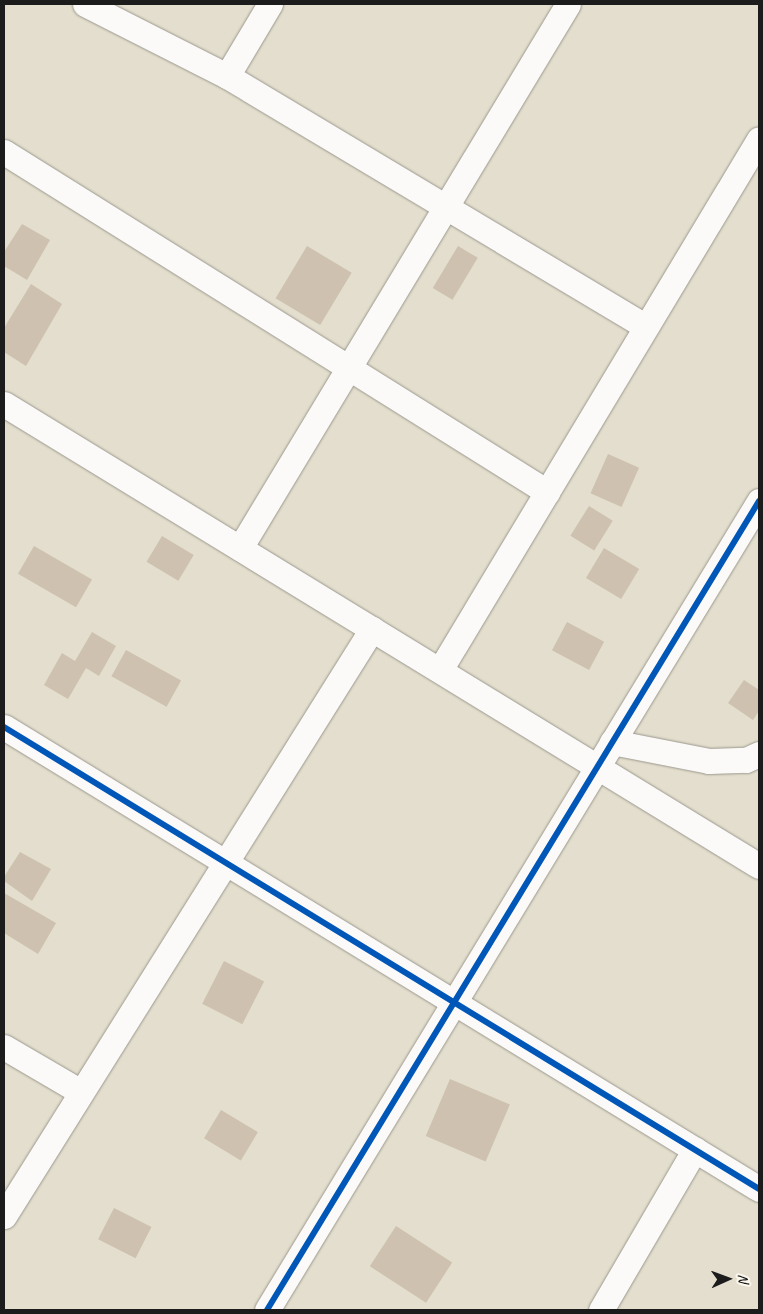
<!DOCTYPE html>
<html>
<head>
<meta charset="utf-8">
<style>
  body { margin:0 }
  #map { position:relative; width:763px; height:1314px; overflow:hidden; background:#e3decd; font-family:Caveat,sans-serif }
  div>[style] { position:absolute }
  .building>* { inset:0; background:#cec1af; transform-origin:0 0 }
  .roads { filter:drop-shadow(0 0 1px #9b988e) drop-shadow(0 0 1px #9b988e) }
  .minor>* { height:25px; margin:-12.5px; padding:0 12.5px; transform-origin:12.5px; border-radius:12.5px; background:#fbfaf8 }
  .cycleway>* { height:6px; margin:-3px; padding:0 3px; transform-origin:3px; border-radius:3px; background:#0057b8 }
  span { translate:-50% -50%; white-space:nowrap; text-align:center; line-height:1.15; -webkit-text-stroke:4.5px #fbf7ec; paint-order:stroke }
  .frame { position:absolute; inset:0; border:5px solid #1c1c1c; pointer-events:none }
  .north { position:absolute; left:703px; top:1254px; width:50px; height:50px; -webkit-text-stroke:4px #fbf7ec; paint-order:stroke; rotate:88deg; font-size:14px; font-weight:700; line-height:20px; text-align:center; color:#1c1c1c }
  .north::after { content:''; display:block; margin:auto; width:18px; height:22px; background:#1c1c1c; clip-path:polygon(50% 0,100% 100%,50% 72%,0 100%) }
</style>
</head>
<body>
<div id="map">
  <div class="building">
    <div style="clip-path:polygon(22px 224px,50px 240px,27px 280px,4px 266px,4px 252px)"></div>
    <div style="left:307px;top:246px;width:52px;height:61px;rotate:31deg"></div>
    <div style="left:458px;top:246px;width:23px;height:49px;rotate:31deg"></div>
    <div style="clip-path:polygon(31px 284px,62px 304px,26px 366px,4px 352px,4px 328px)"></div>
    <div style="left:608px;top:454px;width:34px;height:43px;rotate:24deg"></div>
    <div style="left:589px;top:506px;width:28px;height:35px;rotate:32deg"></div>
    <div style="left:162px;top:536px;width:37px;height:30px;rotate:31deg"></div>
    <div style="left:34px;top:546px;width:67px;height:32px;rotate:30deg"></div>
    <div style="left:604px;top:548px;width:41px;height:35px;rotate:31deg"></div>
    <div style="left:567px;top:622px;width:42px;height:32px;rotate:28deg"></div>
    <div style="clip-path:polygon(92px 632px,116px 646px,99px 676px,86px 668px,68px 699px,44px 685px,62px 653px,75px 661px)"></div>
    <div style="left:126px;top:650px;width:63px;height:30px;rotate:29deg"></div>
    <div style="clip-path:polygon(744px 680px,759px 690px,759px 711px,753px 720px,728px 703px)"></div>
    <div style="clip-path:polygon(20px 852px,51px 869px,32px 901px,4px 881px,4px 877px)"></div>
    <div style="clip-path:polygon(4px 893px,56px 923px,38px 954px,4px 933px)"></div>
    <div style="left:224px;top:961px;width:45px;height:48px;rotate:27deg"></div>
    <div style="left:450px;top:1079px;width:65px;height:62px;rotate:23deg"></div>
    <div style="left:221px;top:1110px;width:43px;height:33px;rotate:31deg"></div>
    <div style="left:114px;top:1208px;width:42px;height:35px;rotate:27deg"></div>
    <div style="left:396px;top:1226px;width:67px;height:48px;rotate:33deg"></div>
  </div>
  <div class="roads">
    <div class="minor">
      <div style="left:85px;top:4px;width:159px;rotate:26.9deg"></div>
      <div style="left:227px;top:76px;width:488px;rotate:30.9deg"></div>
      <div style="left:227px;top:76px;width:84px;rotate:-59.2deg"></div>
      <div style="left:4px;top:152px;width:641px;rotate:32.05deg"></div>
      <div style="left:4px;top:404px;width:885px;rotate:31.46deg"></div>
      <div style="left:240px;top:548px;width:635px;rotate:-58.91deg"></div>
      <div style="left:440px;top:670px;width:619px;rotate:-59deg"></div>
      <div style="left:4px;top:727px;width:885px;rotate:31.46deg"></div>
      <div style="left:612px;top:742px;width:99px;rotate:11.1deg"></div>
      <div style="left:709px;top:761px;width:37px;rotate:-2deg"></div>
      <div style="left:746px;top:760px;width:14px;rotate:-25deg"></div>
      <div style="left:4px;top:1047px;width:89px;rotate:30.3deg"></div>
      <div style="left:4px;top:1216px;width:693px;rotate:-57.92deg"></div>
      <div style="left:267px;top:1310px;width:947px;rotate:-58.69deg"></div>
      <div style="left:601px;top:1310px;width:186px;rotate:-59.7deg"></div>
    </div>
  </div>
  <div class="cycleway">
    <div style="left:4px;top:727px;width:885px;rotate:31.46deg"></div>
    <div style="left:267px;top:1310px;width:947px;rotate:-58.69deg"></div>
  </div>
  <div class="frame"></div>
  <div class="north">N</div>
</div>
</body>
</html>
